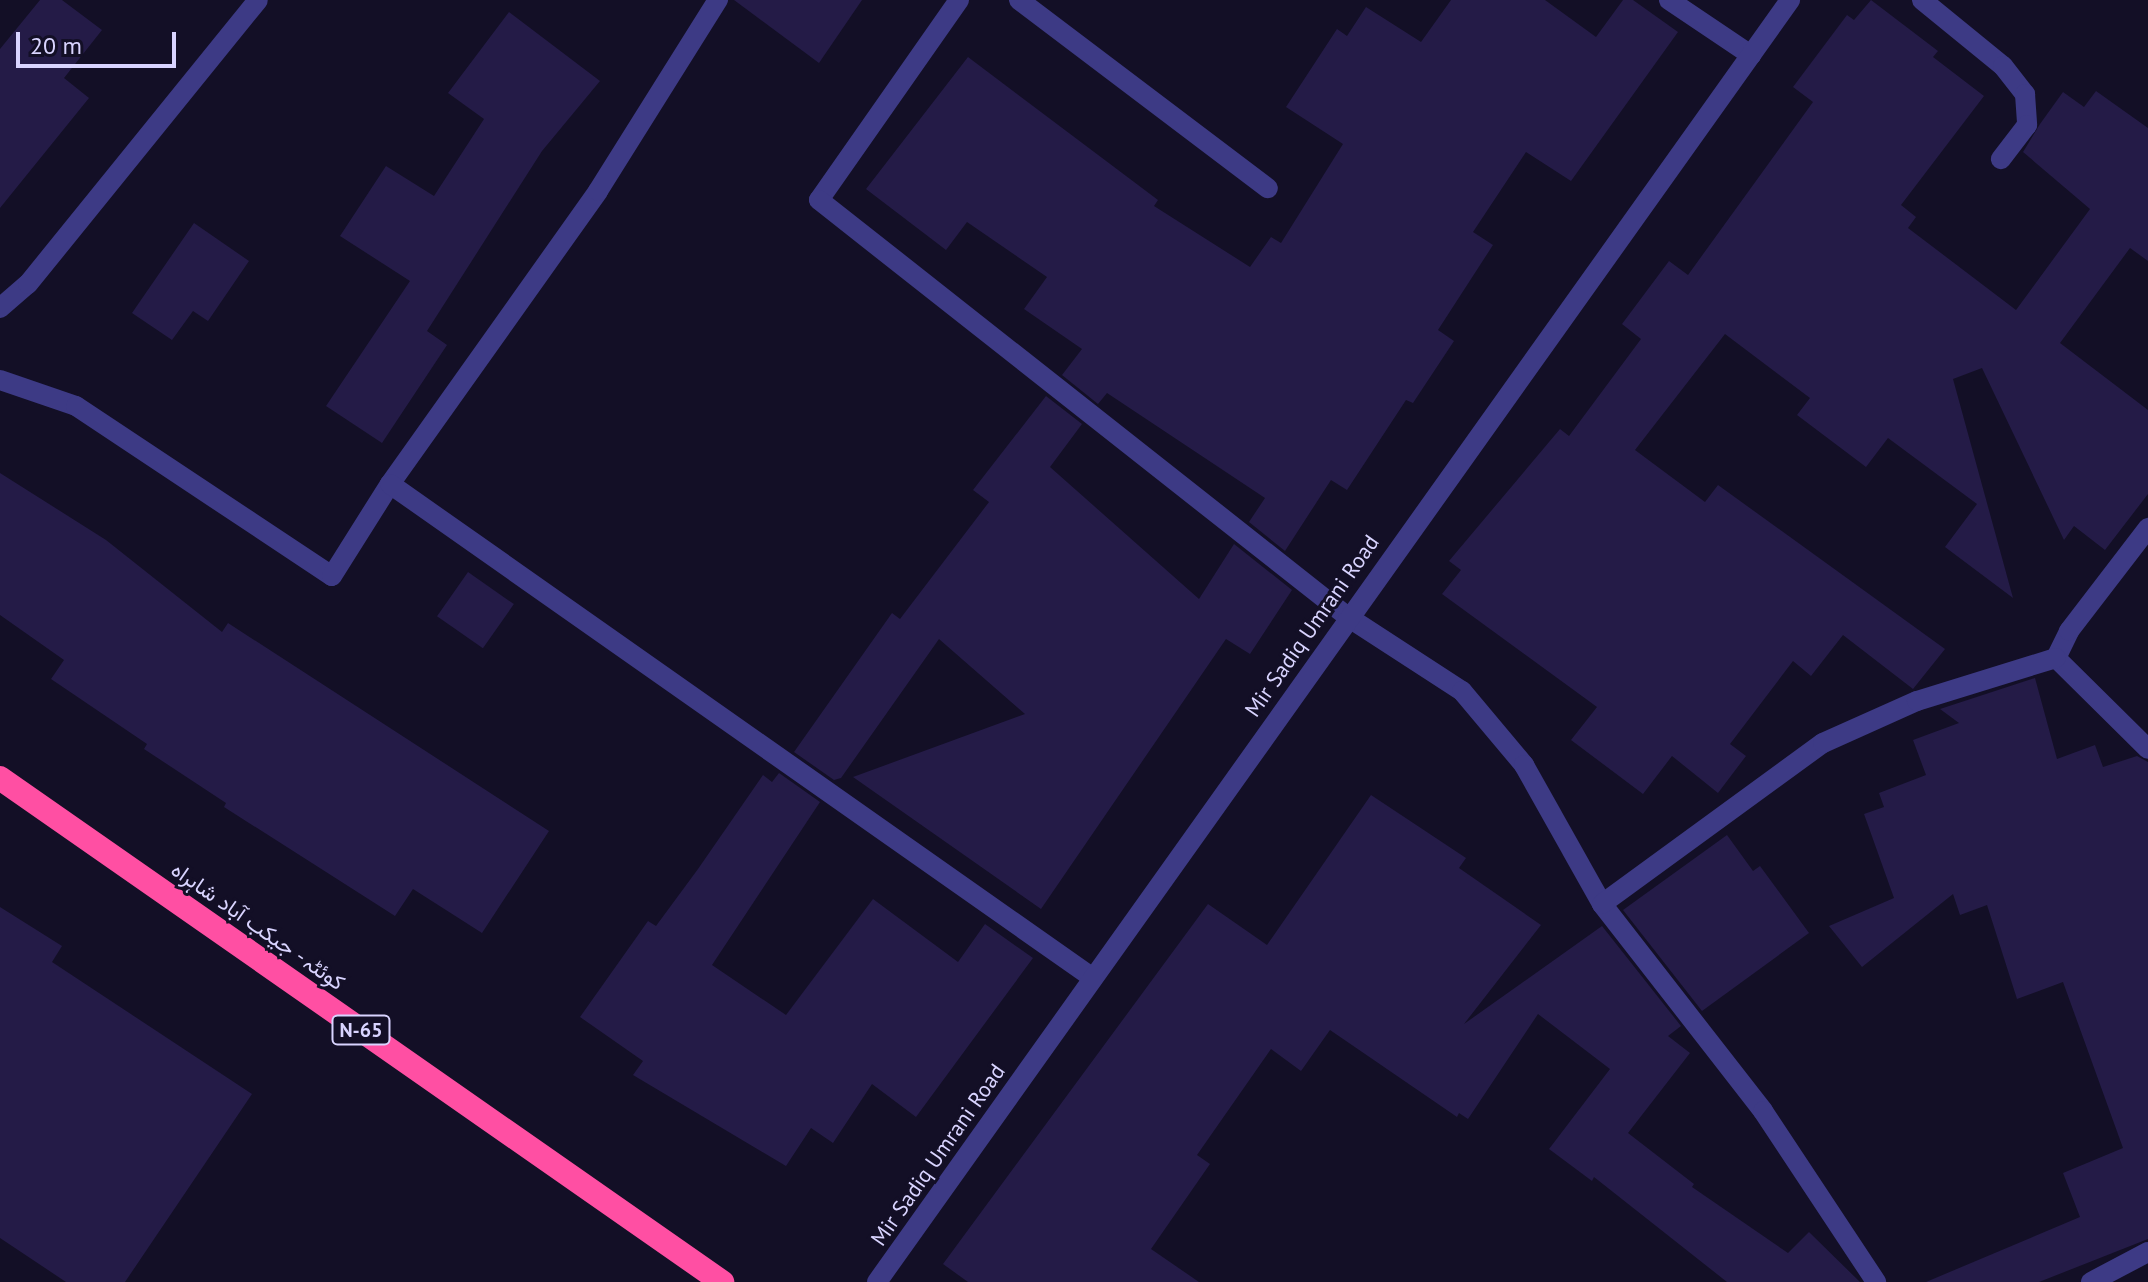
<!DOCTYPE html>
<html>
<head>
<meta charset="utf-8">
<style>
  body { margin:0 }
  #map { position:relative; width:2148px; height:1282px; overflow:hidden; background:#130f26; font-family:"PT Sans",Vazirmatn,sans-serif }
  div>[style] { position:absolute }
  .building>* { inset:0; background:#241b47; transform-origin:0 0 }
  .minor>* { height:20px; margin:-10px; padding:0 10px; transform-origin:10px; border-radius:10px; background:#3d3a85 }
  .highway>* { height:24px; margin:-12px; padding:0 12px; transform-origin:12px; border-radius:12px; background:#ff4fa3 }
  span { translate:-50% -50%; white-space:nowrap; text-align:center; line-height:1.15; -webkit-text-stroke:6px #130f26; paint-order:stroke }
  .shield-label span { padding:2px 6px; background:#130f26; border:2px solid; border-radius:6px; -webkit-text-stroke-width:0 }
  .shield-label { font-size:20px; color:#d9d4ff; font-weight:700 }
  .street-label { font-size:22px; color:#d9d4ff }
  .scale { position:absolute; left:16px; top:32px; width:160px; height:36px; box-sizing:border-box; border:4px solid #d9d4ff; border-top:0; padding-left:10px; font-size:24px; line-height:28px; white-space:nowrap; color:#d9d4ff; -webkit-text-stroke:6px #130f26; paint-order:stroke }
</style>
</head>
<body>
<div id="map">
  <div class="building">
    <div style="clip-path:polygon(40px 0,62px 0,102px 30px,64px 78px,89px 98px,0 208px,0 49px)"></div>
    <div style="clip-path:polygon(734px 0,862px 0,819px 63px)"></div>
    <div style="clip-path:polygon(1451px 0,1545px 0,1596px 37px,1623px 0,1633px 0,1678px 32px,1571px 181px,1526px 152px,1473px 232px,1493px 245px,1438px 330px,1454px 341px,1413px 403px,1406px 400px,1347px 490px,1331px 480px,1285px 551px,1249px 522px,1265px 498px,1107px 393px,1098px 404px,1062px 375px,1082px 349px,1024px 309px,1047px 277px,967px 222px,946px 250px,866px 189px,968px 57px,1158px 200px,1154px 206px,1250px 267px,1271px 237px,1281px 243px,1343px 144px,1286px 107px,1337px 29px,1347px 36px,1366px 7px,1421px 42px)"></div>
    <div style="clip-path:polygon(1871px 0,1938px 51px,1933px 57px,1984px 96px,1901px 205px,1916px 217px,1908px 228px,2016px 310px,2090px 209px,2023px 152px,2040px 124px,2063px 92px,2084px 107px,2096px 91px,2148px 128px,2148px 261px,2130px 248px,2060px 343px,2148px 410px,2148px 494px,2105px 550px,2074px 526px,2064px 540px,1982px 368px,1953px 379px,2013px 598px,1945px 547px,1977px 504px,1888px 438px,1866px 467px,1797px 415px,1810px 398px,1725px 334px,1635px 450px,1705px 502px,1718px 485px,1945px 649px,1913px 689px,1843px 635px,1811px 676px,1793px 661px,1730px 744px,1746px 756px,1718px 793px,1672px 756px,1643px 794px,1571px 740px,1597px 707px,1442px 594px,1461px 570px,1449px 561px,1560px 429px,1569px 436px,1641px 339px,1622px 324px,1669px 261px,1688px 275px,1813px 102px,1793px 87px,1847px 15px,1854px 20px)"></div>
    <div style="clip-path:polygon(509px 12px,600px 81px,542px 151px,427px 331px,447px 345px,382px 443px,326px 406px,410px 281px,340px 236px,386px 166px,434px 196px,484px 119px,448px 93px)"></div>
    <div style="clip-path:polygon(194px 223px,249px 261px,208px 321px,193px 311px,172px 340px,132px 313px)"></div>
    <div style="clip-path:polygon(1046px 396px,1082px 424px,1050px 467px,1199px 599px,1234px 544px,1292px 590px,1250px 654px,1226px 639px,1041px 909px,853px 777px,1025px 714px,939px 639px,841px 778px,834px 780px,794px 752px,892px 613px,900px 619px,989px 502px,973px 490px)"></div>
    <div style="clip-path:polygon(0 473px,106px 540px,222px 632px,228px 623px,549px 831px,482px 933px,413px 889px,395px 916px,224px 807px,226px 803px,144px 749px,147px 744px,51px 679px,64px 660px,0 615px)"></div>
    <div style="left:468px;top:572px;width:56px;height:54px;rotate:35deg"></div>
    <div style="clip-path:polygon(2035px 678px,2057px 759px,2095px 745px,2103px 767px,2137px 756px,2148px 762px,2148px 1239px,2039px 1282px,1926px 1282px,2080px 1217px,2063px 1173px,2123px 1148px,2063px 982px,2017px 999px,1987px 905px,1960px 915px,1953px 894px,1862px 967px,1829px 926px,1894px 898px,1864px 814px,1884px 807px,1879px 793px,1926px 775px,1913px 740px,1959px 723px,1940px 709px)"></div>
    <div style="clip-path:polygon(779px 773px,820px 802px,712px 965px,786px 1015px,873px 899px,958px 962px,985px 924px,1033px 958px,916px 1117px,872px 1084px,833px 1143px,811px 1128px,786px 1166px,633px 1075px,643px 1061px,580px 1017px,648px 921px,656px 926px,698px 869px,763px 775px,772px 782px)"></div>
    <div style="clip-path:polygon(1371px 795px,1466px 858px,1459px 868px,1541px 925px,1464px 1024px,1602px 926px,1681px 1026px,1668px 1036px,1690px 1053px,1628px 1133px,1694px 1184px,1692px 1187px,1788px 1253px,1809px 1232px,1860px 1282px,1727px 1282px,1594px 1177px,1592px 1181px,1549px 1149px,1610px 1069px,1538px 1014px,1468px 1119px,1459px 1113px,1457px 1117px,1330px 1030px,1301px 1071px,1271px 1049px,1197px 1155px,1210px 1164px,1151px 1249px,1199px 1282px,968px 1282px,943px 1264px,1208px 904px,1267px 945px)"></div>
    <div style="clip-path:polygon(1727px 835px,1753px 871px,1760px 866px,1809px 933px,1702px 1011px,1623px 910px)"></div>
    <div style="clip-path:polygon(0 907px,62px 946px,52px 962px,252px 1094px,125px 1282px,66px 1282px,0 1238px)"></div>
  </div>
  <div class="minor">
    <div style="left:959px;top:0;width:244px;rotate:125deg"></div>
    <div style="left:819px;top:200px;width:674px;rotate:38.25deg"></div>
    <div style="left:1348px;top:617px;width:136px;rotate:33deg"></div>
    <div style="left:1462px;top:691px;width:97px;rotate:50deg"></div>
    <div style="left:1524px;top:765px;width:159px;rotate:60.7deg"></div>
    <div style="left:1602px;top:904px;width:262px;rotate:52.1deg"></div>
    <div style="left:1763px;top:1111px;width:205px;rotate:56.5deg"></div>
    <div style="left:1019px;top:0;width:312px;rotate:37.1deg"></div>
    <div style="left:1669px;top:0;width:99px;rotate:33.9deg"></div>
    <div style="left:1922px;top:0;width:104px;rotate:39.2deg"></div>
    <div style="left:2003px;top:66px;width:36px;rotate:52deg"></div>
    <div style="left:2025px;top:94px;width:31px;rotate:86deg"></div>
    <div style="left:2027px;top:125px;width:43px;rotate:127.4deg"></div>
    <div style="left:0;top:308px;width:37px;rotate:-41deg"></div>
    <div style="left:28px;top:284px;width:365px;rotate:-51deg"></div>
    <div style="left:0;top:380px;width:80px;rotate:18.9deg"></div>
    <div style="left:76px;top:406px;width:307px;rotate:33.6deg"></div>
    <div style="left:332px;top:576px;width:109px;rotate:-57.8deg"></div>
    <div style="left:390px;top:484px;width:359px;rotate:-54.6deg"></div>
    <div style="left:598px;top:191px;width:226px;rotate:-57.9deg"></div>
    <div style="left:390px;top:484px;width:859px;rotate:35.1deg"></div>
    <div style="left:2056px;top:658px;width:30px;rotate:-64deg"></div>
    <div style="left:2069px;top:631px;width:130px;rotate:-52.5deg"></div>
    <div style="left:2056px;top:658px;width:129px;rotate:44.7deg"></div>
    <div style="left:1602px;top:904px;width:273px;rotate:-36.1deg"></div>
    <div style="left:1823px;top:743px;width:103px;rotate:-24.1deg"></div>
    <div style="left:1917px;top:701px;width:145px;rotate:-17.2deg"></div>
    <div style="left:877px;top:1282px;width:1574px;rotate:-54.54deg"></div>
    <div style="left:2091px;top:1282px;width:64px;rotate:-27.8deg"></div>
  </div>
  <div class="highway">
    <div style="left:0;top:778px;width:881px;rotate:34.92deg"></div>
  </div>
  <div class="shield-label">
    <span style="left:361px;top:1030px">N-65</span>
  </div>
  <div class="street-label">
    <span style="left:1312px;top:626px;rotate:-55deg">Mir Sadiq Umrani Road</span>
    <span style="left:258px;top:926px;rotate:35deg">کوئٹہ - جیکب آباد شاہراہ</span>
    <span style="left:938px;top:1155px;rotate:-55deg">Mir Sadiq Umrani Road</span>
  </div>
  <div class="scale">20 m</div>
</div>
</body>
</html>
